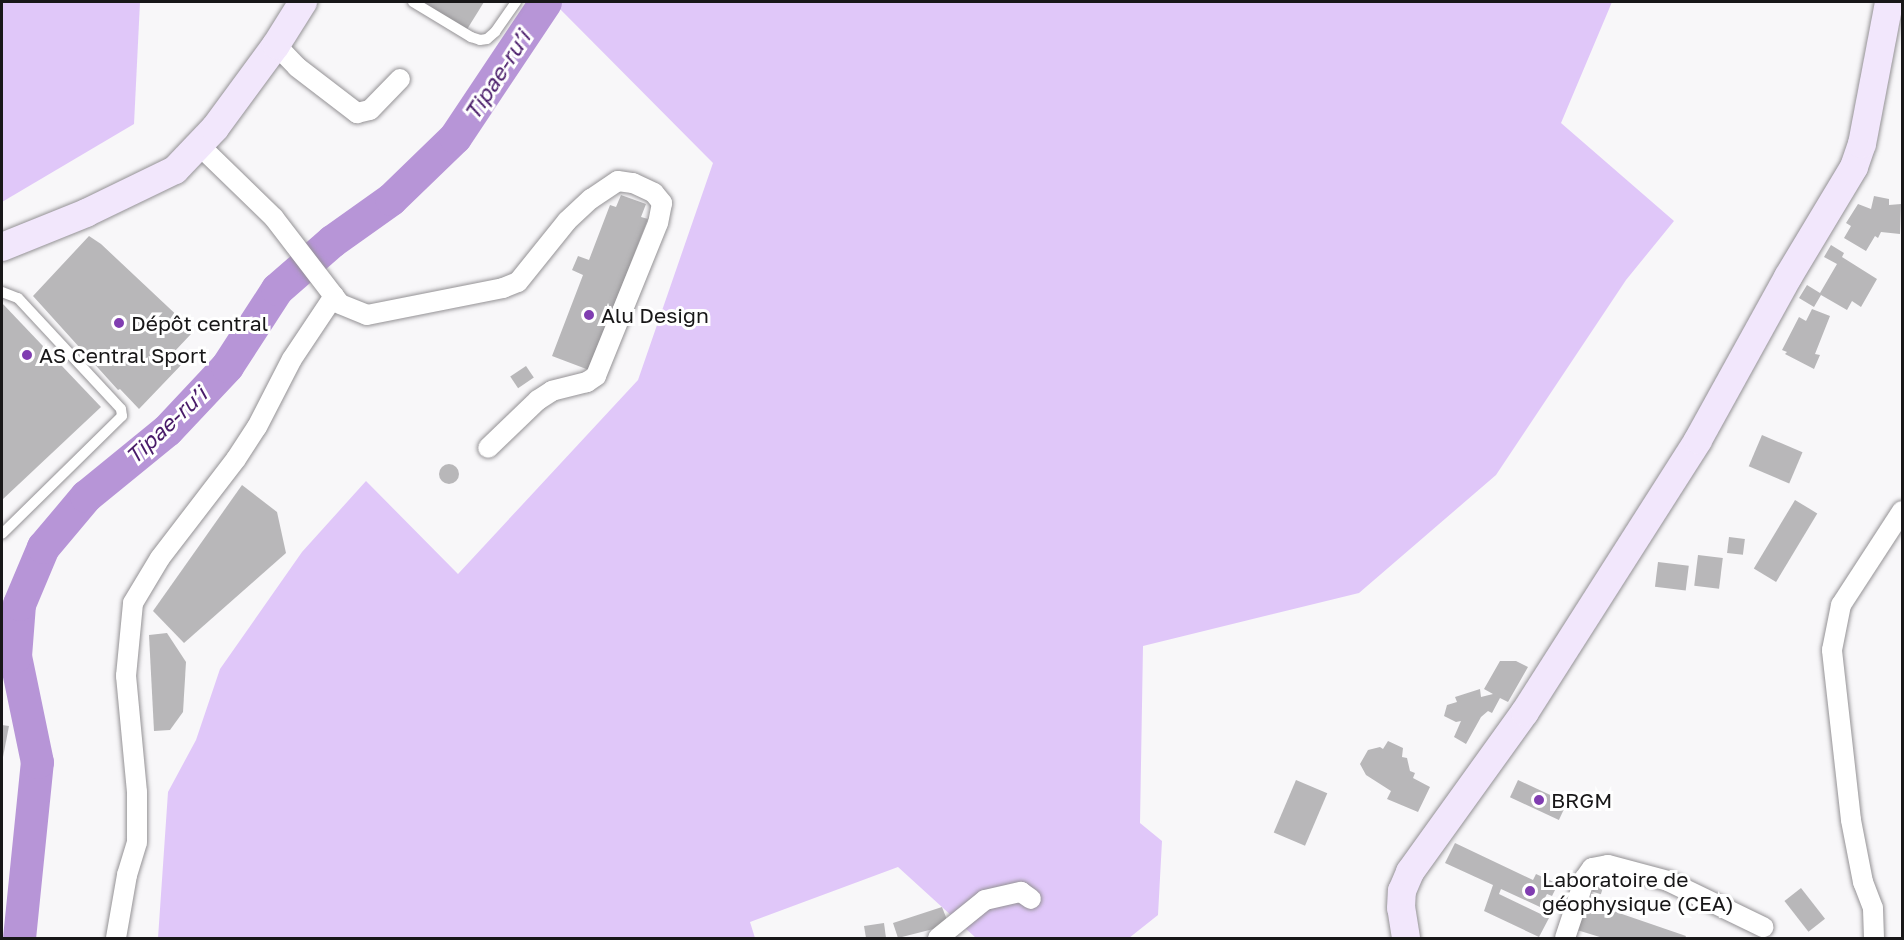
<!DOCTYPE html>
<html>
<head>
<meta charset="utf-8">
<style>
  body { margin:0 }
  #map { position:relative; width:1904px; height:940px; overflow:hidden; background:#f8f7f9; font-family:"Golos Text",sans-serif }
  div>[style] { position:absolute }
  .green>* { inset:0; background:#e0c7f9 }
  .river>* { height:33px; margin:-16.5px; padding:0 16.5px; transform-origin:16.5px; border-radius:16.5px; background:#b795d7 }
  .building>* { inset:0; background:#b8b7b9; transform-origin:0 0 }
  .round { border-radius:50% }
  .roads { filter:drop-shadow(0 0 2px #949295) drop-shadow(0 0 2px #949295) }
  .lane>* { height:10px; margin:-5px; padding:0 5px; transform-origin:5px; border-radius:5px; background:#fff }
  .street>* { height:20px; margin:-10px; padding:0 10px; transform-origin:10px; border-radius:10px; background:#fff }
  .secondary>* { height:28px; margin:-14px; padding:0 14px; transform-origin:14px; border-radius:14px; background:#f2e7fc }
  .dots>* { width:16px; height:16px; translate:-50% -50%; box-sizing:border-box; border:3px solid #fff; border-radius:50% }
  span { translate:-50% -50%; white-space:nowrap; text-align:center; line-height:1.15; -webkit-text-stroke:6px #fff; paint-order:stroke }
  .poi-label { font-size:21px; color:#181718 }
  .left { translate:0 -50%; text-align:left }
  .water-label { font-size:22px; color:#491b69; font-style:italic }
  .frame { position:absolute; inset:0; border:3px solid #181718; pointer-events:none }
</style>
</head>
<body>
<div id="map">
  <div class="green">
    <div style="clip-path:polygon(2px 2px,140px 2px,134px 124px,2px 202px)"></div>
    <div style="clip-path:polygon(553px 2px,1612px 2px,1561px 123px,1674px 221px,1626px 280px,1496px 475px,1359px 593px,1143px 646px,1140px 823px,1162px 841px,1158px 915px,1129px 938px,976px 938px,898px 867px,750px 922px,755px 938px,158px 938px,168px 792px,196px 740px,220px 669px,302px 552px,366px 481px,458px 574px,638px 380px,713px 163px)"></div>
  </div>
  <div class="river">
    <div style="left:19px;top:938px;width:177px;rotate:-84.2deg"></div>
    <div style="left:37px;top:762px;width:108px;rotate:-101.7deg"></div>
    <div style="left:15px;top:656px;width:52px;rotate:-85.6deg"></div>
    <div style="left:19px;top:604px;width:62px;rotate:-67.2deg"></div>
    <div style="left:43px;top:547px;width:67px;rotate:-49.9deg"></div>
    <div style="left:86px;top:496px;width:104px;rotate:-39.2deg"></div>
    <div style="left:167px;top:430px;width:88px;rotate:-46.8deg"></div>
    <div style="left:227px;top:366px;width:92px;rotate:-57deg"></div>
    <div style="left:277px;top:289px;width:73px;rotate:-41.1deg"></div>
    <div style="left:332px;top:241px;width:72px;rotate:-35.4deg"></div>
    <div style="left:391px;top:199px;width:89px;rotate:-44.1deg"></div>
    <div style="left:455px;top:137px;width:162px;rotate:-56.3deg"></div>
  </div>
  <div class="building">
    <div style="clip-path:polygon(419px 2px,484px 2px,466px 31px)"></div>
    <div style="clip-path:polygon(621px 195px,646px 204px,641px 217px,648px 219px,589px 370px,552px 356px,583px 275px,572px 270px,578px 256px,589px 260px,610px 205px,616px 207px)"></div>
    <div style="clip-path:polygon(1874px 196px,1889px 199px,1889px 205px,1901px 204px,1900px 234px,1881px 232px,1878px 238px,1875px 236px,1866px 251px,1844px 238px,1851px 226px,1846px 223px,1858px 204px,1871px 209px)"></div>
    <div style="clip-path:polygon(89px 236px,101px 244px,184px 322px,181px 325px,191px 334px,174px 352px,184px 362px,139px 409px,120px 389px,118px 390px,33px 296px)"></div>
    <div style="clip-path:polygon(1831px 245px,1844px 253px,1842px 257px,1877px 279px,1861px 307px,1852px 301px,1847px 310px,1821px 295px,1814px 307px,1799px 298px,1807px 285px,1820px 293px,1837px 264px,1824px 257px)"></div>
    <div style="clip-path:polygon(2px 303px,101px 407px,2px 500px)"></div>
    <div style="clip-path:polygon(1812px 309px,1830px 316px,1815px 354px,1820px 355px,1814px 369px,1785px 354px,1787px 352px,1782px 350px,1799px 317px,1806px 321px)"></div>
    <div style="left:526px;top:366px;width:14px;height:19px;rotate:56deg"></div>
    <div style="left:1762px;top:435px;width:44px;height:34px;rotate:23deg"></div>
    <div class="round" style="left:439px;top:464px;width:20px;height:20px"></div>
    <div style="clip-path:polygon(242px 485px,277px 512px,286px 553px,184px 643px,153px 611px)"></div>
    <div style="left:1795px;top:500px;width:26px;height:80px;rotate:31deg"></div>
    <div style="left:1729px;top:537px;width:16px;height:16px;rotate:7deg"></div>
    <div style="left:1698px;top:555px;width:25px;height:31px;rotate:7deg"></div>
    <div style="left:1658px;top:562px;width:31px;height:25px;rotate:7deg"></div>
    <div style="clip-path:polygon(167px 633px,186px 662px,183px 712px,170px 730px,154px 731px,149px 635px)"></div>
    <div style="clip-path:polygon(1500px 661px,1516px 661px,1528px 667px,1508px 702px,1500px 698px,1492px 713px,1488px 711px,1481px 717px,1466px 744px,1454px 737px,1461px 721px,1456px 722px,1444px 716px,1447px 705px,1457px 702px,1455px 697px,1480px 689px,1481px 697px,1493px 694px,1484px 689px)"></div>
    <div style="clip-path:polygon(2px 725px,9px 726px,3px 757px,2px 757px)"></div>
    <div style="clip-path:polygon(1388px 741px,1403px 748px,1402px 757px,1407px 758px,1410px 771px,1415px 773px,1413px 778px,1430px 787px,1418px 812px,1387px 799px,1391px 791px,1366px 775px,1360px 764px,1368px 750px,1380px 747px,1383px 749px)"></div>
    <div style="left:1296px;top:780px;width:34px;height:57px;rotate:23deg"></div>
    <div style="left:1518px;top:780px;width:54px;height:19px;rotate:25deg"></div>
    <div style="clip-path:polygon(1455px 843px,1533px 880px,1536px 874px,1558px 884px,1552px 896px,1547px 894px,1540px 907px,1501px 889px,1499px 894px,1549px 918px,1539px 937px,1484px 911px,1493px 885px,1445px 863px)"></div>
    <div style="left:1596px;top:880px;width:9px;height:12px;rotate:18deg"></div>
    <div style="left:1801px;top:888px;width:39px;height:21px;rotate:52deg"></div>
    <div style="clip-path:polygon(1587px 902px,1686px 936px,1685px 938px,1603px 938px,1577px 930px)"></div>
    <div style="clip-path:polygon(942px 907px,949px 925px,898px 938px,893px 923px)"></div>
    <div style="clip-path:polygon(884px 923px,886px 938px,866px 938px,864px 926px)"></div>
  </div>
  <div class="roads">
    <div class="lane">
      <div style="left:413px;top:2px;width:68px;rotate:31.1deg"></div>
      <div style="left:471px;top:37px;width:9px;rotate:18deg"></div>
      <div style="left:480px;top:40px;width:7px;rotate:-8deg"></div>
      <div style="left:487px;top:39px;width:11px;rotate:-41deg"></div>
      <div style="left:495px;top:32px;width:37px;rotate:-55deg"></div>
      <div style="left:2px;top:292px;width:17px;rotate:21deg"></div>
      <div style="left:18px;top:298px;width:151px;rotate:47.1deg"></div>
      <div style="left:121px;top:409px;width:7px;rotate:82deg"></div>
      <div style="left:122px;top:416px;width:168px;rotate:135.5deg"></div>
    </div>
    <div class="street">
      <div style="left:276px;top:45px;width:30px;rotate:46deg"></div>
      <div style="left:297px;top:67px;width:76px;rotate:37.5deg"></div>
      <div style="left:357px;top:113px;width:13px;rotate:-13deg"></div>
      <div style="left:370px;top:110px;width:43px;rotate:-45.9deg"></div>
      <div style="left:199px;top:145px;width:105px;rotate:44.2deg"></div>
      <div style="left:274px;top:218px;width:108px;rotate:52.5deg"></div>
      <div style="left:340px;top:304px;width:29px;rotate:22deg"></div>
      <div style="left:367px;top:315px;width:139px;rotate:-11.2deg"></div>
      <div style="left:503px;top:288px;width:16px;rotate:-22deg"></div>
      <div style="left:518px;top:282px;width:78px;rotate:-51.2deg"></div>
      <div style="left:567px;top:221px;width:33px;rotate:-43deg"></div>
      <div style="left:591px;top:199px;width:32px;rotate:-34deg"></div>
      <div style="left:618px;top:181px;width:15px;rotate:8deg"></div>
      <div style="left:633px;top:183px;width:23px;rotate:25deg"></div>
      <div style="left:654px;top:193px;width:13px;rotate:51deg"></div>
      <div style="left:662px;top:203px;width:20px;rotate:101deg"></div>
      <div style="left:658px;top:223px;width:165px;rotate:112.1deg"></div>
      <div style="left:596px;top:376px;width:11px;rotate:146deg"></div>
      <div style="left:587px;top:382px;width:36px;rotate:166deg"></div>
      <div style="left:552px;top:391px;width:17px;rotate:147deg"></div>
      <div style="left:538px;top:400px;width:69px;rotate:136.2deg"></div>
      <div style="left:116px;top:938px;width:64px;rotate:-80.1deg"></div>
      <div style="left:127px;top:875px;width:34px;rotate:-73deg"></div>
      <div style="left:137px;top:842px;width:50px;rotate:-90deg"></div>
      <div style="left:137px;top:792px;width:117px;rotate:-95.4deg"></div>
      <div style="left:126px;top:676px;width:73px;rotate:-84.5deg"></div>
      <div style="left:133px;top:603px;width:52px;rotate:-59deg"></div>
      <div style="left:160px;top:558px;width:125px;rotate:-52.5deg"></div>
      <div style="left:236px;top:459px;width:38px;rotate:-57deg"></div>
      <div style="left:257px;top:427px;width:76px;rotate:-62.8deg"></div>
      <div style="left:292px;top:359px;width:76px;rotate:-56.3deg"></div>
      <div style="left:938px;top:938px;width:60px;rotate:-39deg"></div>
      <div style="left:985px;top:900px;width:37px;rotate:-13deg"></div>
      <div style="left:1021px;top:892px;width:12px;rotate:35deg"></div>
      <div style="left:1565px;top:938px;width:63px;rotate:-71.6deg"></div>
      <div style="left:1585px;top:878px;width:12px;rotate:-55deg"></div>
      <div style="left:1592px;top:868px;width:16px;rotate:-11deg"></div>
      <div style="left:1608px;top:865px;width:62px;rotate:14.9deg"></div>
      <div style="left:1668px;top:881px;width:106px;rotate:25.8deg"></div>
      <div style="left:1874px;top:938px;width:30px;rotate:-92deg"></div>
      <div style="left:1873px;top:908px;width:28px;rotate:-111deg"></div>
      <div style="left:1863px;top:882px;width:63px;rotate:-101deg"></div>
      <div style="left:1851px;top:820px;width:171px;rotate:-96.4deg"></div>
      <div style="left:1832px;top:650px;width:46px;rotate:-78.7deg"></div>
      <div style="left:1841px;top:605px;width:112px;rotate:-57deg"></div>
    </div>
    <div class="secondary">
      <div style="left:2px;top:247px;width:91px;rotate:-22deg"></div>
      <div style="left:86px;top:213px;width:99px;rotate:-25.8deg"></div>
      <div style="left:175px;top:170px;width:58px;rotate:-46.4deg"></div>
      <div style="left:215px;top:128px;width:103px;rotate:-53.7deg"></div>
      <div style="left:276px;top:45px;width:51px;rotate:-57.9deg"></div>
      <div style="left:1406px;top:938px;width:30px;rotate:-99deg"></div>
      <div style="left:1401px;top:908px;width:17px;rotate:-87deg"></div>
      <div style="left:1402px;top:891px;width:21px;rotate:-67deg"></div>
      <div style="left:1410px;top:872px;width:197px;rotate:-54.3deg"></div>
      <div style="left:1525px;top:712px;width:322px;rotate:-57.5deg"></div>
      <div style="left:1698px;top:440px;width:186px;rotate:-61.1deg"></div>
      <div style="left:1788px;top:277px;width:128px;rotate:-59deg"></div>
      <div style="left:1854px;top:167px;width:24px;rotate:-71deg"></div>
      <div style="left:1862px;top:144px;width:145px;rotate:-79.2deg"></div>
    </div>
  </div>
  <div class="dots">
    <div style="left:589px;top:315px;background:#803db1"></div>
    <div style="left:119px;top:323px;background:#803db1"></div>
    <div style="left:27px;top:355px;background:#803db1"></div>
    <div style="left:1539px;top:800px;background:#803db1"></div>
    <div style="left:1530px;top:891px;background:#803db1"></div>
  </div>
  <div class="poi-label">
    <span class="left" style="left:601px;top:315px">Alu Design</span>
    <span class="left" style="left:131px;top:323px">Dépôt central</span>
    <span class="left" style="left:39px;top:355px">AS Central Sport</span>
    <span class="left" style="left:1551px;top:800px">BRGM</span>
    <span class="left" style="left:1542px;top:891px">Laboratoire de<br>géophysique (CEA)</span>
  </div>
  <div class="water-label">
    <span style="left:497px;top:75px;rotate:-57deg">Tipae-ru’i</span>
    <span style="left:166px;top:425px;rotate:-43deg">Tipae-ru’i</span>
  </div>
  <div class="frame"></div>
</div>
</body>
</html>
